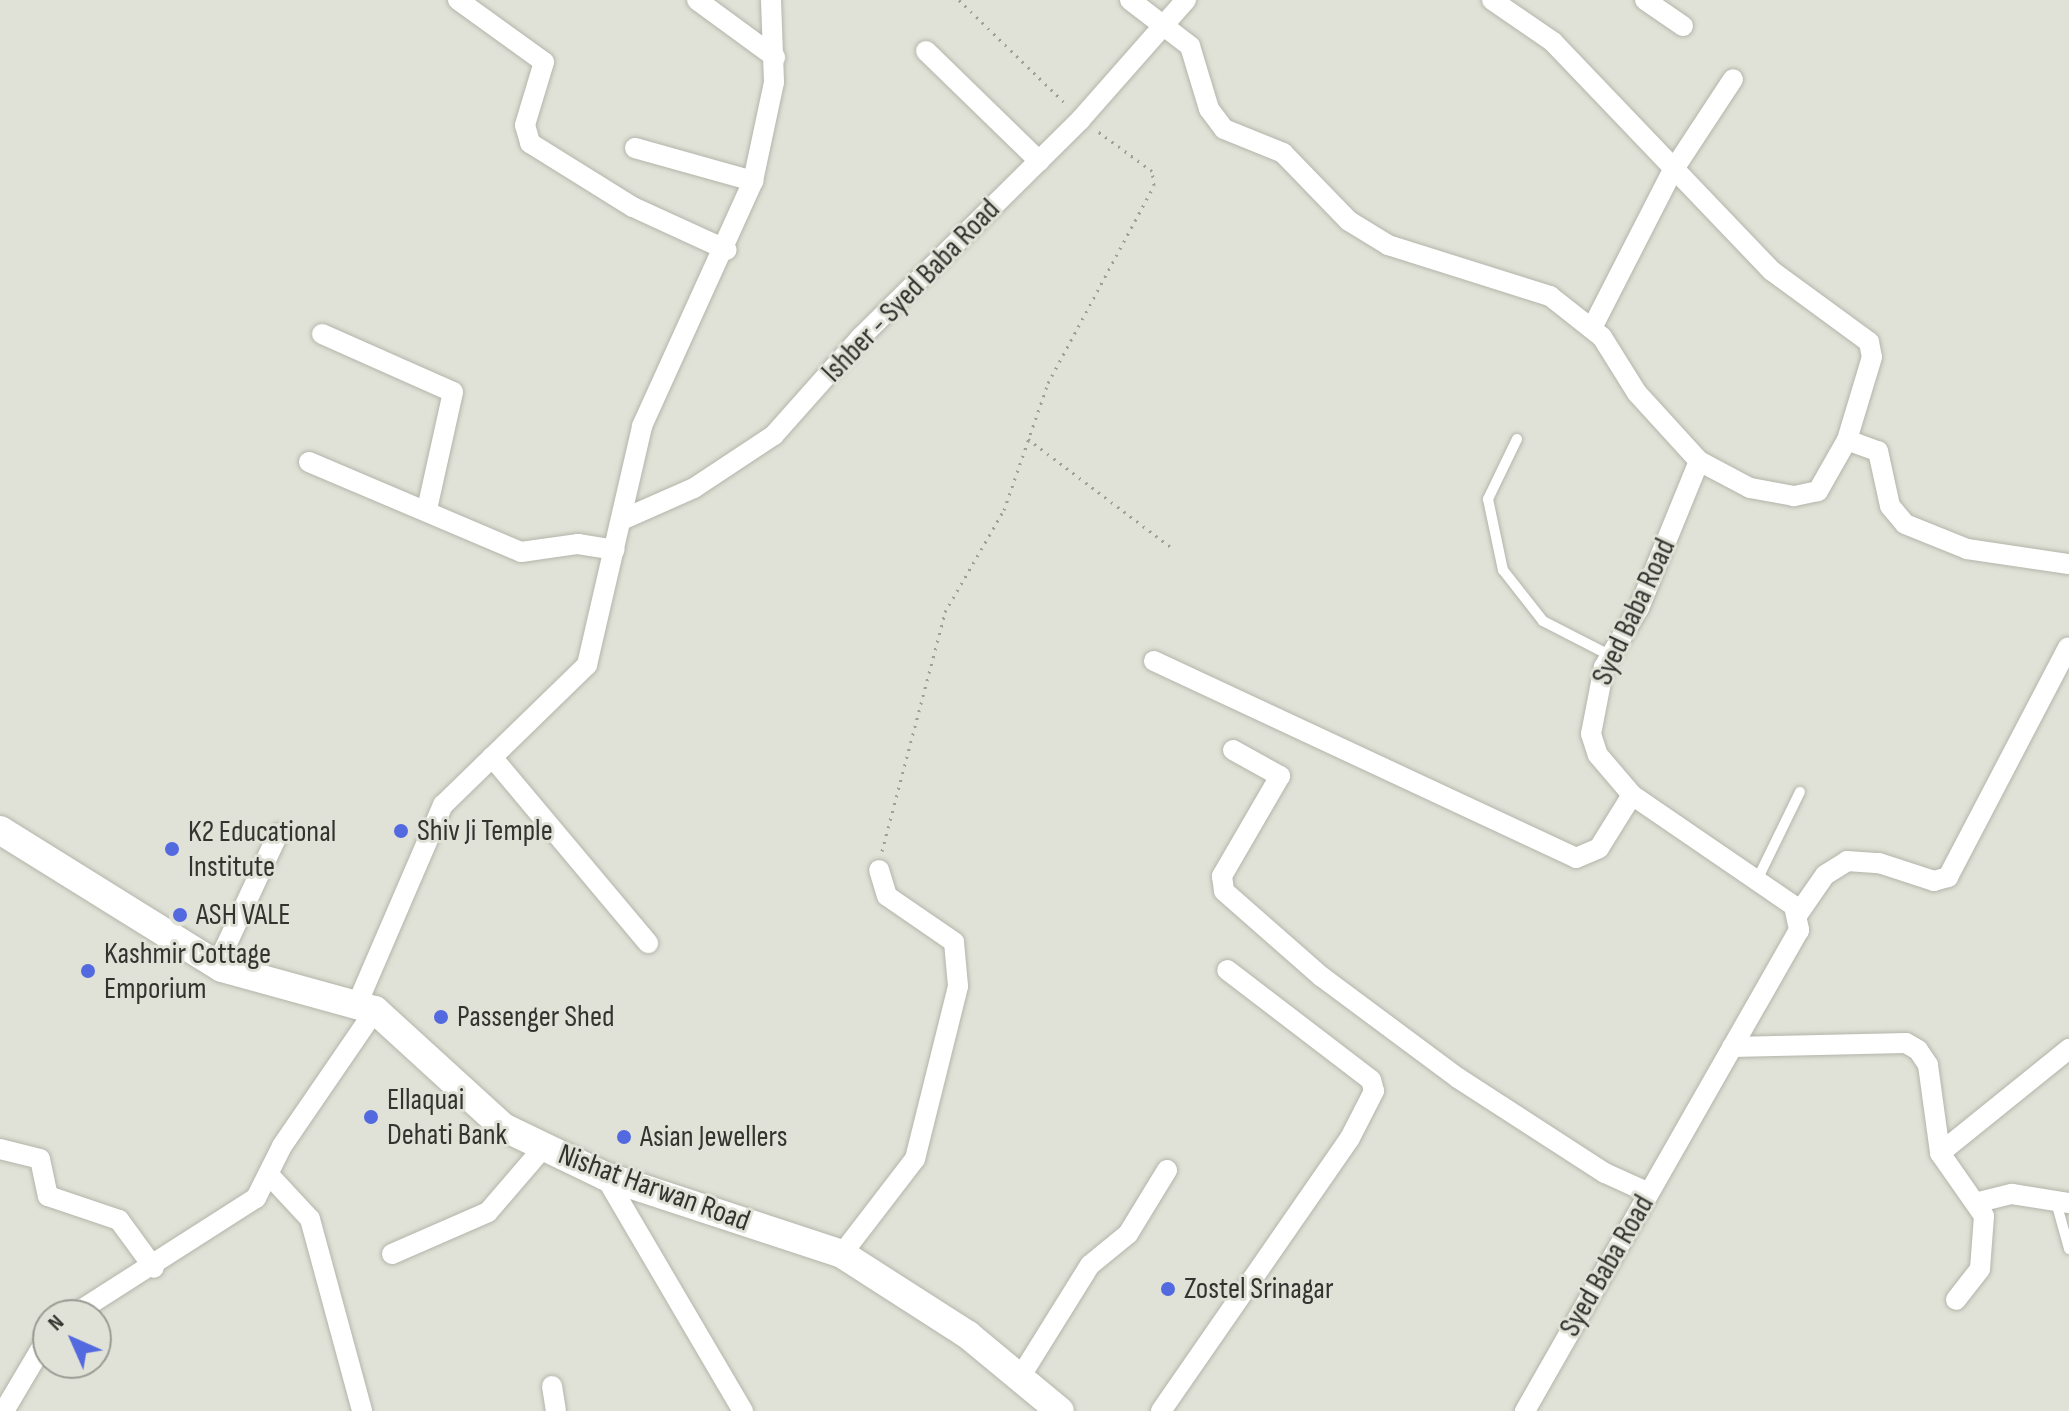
<!DOCTYPE html>
<html>
<head>
<meta charset="utf-8">
<style>
  body { margin:0 }
  #map { position:relative; width:2069px; height:1411px; overflow:hidden; background:#e0e2d7; font-family:"Sofia Sans Condensed",sans-serif }
  div>[style] { position:absolute }
  .path>* { height:3px; margin-top:-1.5px; transform-origin:0; background:repeating-linear-gradient(90deg,#9ea097 0 2px,transparent 0 8px) }
  .roads { filter:drop-shadow(0 0 2px #b3b5aa) drop-shadow(0 0 2px #b3b5aa) }
  .lane>* { height:10px; margin:-5px; padding:0 5px; transform-origin:5px; border-radius:5px; background:#fff }
  .street>* { height:20px; margin:-10px; padding:0 10px; transform-origin:10px; border-radius:10px; background:#fff }
  .secondary>* { height:28px; margin:-14px; padding:0 14px; transform-origin:14px; border-radius:14px; background:#fff }
  .dots>* { width:22px; height:22px; translate:-50% -50%; box-sizing:border-box; border:4px solid #e0e2d7; border-radius:50% }
  span { translate:-50% -50%; white-space:nowrap; text-align:center; line-height:1.15; -webkit-text-stroke:6px #e0e2d7; paint-order:stroke }
  .street-label { font-size:30px; color:#333430 }
  .poi-label { font-size:30px; color:#333430 }
  .left { translate:0 -50%; text-align:left }
  .north { position:absolute; left:32px; top:1299px; width:80px; height:80px; box-sizing:border-box; background:#e0e2d7; border:2px solid #9b9c94; border-radius:50%; rotate:315deg; font-size:22px; font-weight:700; line-height:32px; text-align:center; color:#333430 }
  .north::after { content:''; display:block; margin:auto; width:28px; height:36px; background:#5369df; clip-path:polygon(50% 0,100% 100%,50% 72%,0 100%) }
</style>
</head>
<body>
<div id="map">
  <div class="path">
    <div style="left:959px;top:0;width:149px;rotate:44.2deg"></div>
    <div style="left:1028px;top:439px;width:181px;rotate:37.1deg"></div>
    <div style="left:882px;top:851px;width:247px;rotate:-75.2deg"></div>
    <div style="left:945px;top:612px;width:118px;rotate:-60deg"></div>
    <div style="left:1004px;top:510px;width:134px;rotate:-70.9deg"></div>
    <div style="left:1048px;top:383px;width:225px;rotate:-61.8deg"></div>
    <div style="left:1154px;top:185px;width:14px;rotate:-98deg"></div>
    <div style="left:1152px;top:171px;width:69px;rotate:-143.8deg"></div>
  </div>
  <div class="roads">
    <div class="lane">
      <div style="left:1517px;top:439px;width:67px;rotate:115.8deg"></div>
      <div style="left:1488px;top:499px;width:73px;rotate:78.1deg"></div>
      <div style="left:1503px;top:570px;width:65px;rotate:51.9deg"></div>
      <div style="left:1543px;top:621px;width:76px;rotate:27.2deg"></div>
      <div style="left:1757px;top:880px;width:98px;rotate:-64deg"></div>
      <div style="left:2056px;top:1202px;width:49px;rotate:74.5deg"></div>
    </div>
    <div class="street">
      <div style="left:458px;top:0;width:106px;rotate:35.8deg"></div>
      <div style="left:544px;top:62px;width:66px;rotate:106.8deg"></div>
      <div style="left:525px;top:125px;width:19px;rotate:74deg"></div>
      <div style="left:530px;top:143px;width:121px;rotate:31.9deg"></div>
      <div style="left:633px;top:207px;width:103px;rotate:24.6deg"></div>
      <div style="left:697px;top:0;width:97px;rotate:36.2deg"></div>
      <div style="left:1130px;top:0;width:76px;rotate:37.5deg"></div>
      <div style="left:1190px;top:46px;width:66px;rotate:73.2deg"></div>
      <div style="left:1209px;top:109px;width:25px;rotate:53deg"></div>
      <div style="left:1224px;top:129px;width:64px;rotate:22.1deg"></div>
      <div style="left:1283px;top:153px;width:95px;rotate:45.9deg"></div>
      <div style="left:1349px;top:221px;width:46px;rotate:31.6deg"></div>
      <div style="left:1388px;top:245px;width:170px;rotate:17.5deg"></div>
      <div style="left:1550px;top:296px;width:66px;rotate:38.3deg"></div>
      <div style="left:1602px;top:337px;width:66px;rotate:58deg"></div>
      <div style="left:1637px;top:393px;width:92px;rotate:47.6deg"></div>
      <div style="left:1699px;top:461px;width:159px;rotate:112.2deg"></div>
      <div style="left:1639px;top:608px;width:69px;rotate:120.7deg"></div>
      <div style="left:1604px;top:667px;width:68px;rotate:101deg"></div>
      <div style="left:1591px;top:734px;width:22px;rotate:72deg"></div>
      <div style="left:1598px;top:755px;width:52px;rotate:49.6deg"></div>
      <div style="left:1632px;top:795px;width:196px;rotate:34.4deg"></div>
      <div style="left:1794px;top:906px;width:25px;rotate:78deg"></div>
      <div style="left:1799px;top:930px;width:554px;rotate:119.67deg"></div>
      <div style="left:1492px;top:0;width:74px;rotate:34.5deg"></div>
      <div style="left:1553px;top:42px;width:317px;rotate:46.3deg"></div>
      <div style="left:1772px;top:271px;width:120px;rotate:36.2deg"></div>
      <div style="left:1869px;top:342px;width:15px;rotate:79deg"></div>
      <div style="left:1872px;top:357px;width:87px;rotate:106.8deg"></div>
      <div style="left:1847px;top:440px;width:59px;rotate:119.6deg"></div>
      <div style="left:1818px;top:491px;width:25px;rotate:168deg"></div>
      <div style="left:1794px;top:496px;width:45px;rotate:-169.7deg"></div>
      <div style="left:1750px;top:488px;width:58px;rotate:-152.1deg"></div>
      <div style="left:1645px;top:0;width:46px;rotate:34.4deg"></div>
      <div style="left:926px;top:51px;width:158px;rotate:44.2deg"></div>
      <div style="left:635px;top:148px;width:123px;rotate:15.6deg"></div>
      <div style="left:1592px;top:328px;width:175px;rotate:-62.9deg"></div>
      <div style="left:1672px;top:172px;width:111px;rotate:-56.7deg"></div>
      <div style="left:322px;top:334px;width:143px;rotate:23.9deg"></div>
      <div style="left:453px;top:392px;width:120px;rotate:102.5deg"></div>
      <div style="left:1847px;top:440px;width:33px;rotate:20deg"></div>
      <div style="left:1878px;top:451px;width:56px;rotate:77.7deg"></div>
      <div style="left:1890px;top:506px;width:23px;rotate:50deg"></div>
      <div style="left:1905px;top:524px;width:67px;rotate:22deg"></div>
      <div style="left:1967px;top:549px;width:103px;rotate:8.4deg"></div>
      <div style="left:309px;top:462px;width:230px;rotate:23deg"></div>
      <div style="left:521px;top:552px;width:58px;rotate:-8deg"></div>
      <div style="left:578px;top:544px;width:37px;rotate:9deg"></div>
      <div style="left:626px;top:518px;width:74px;rotate:-23.8deg"></div>
      <div style="left:694px;top:488px;width:96px;rotate:-33.5deg"></div>
      <div style="left:774px;top:435px;width:130px;rotate:-48.4deg"></div>
      <div style="left:860px;top:338px;width:311px;rotate:-44.7deg"></div>
      <div style="left:1081px;top:119px;width:159px;rotate:-48.6deg"></div>
      <div style="left:1154px;top:661px;width:466px;rotate:25deg"></div>
      <div style="left:1576px;top:858px;width:25px;rotate:-23deg"></div>
      <div style="left:1599px;top:848px;width:62px;rotate:-58.1deg"></div>
      <div style="left:1233px;top:750px;width:54px;rotate:29deg"></div>
      <div style="left:1280px;top:776px;width:116px;rotate:120.1deg"></div>
      <div style="left:1222px;top:876px;width:15px;rotate:82deg"></div>
      <div style="left:1224px;top:891px;width:130px;rotate:41.3deg"></div>
      <div style="left:1322px;top:977px;width:169px;rotate:36.6deg"></div>
      <div style="left:1458px;top:1078px;width:175px;rotate:32.9deg"></div>
      <div style="left:1605px;top:1173px;width:48px;rotate:24.4deg"></div>
      <div style="left:492px;top:757px;width:243px;rotate:50deg"></div>
      <div style="left:1798px;top:914px;width:47px;rotate:-55.3deg"></div>
      <div style="left:1825px;top:875px;width:26px;rotate:-32deg"></div>
      <div style="left:1847px;top:861px;width:32px;rotate:4deg"></div>
      <div style="left:1879px;top:863px;width:58px;rotate:18.1deg"></div>
      <div style="left:1934px;top:881px;width:15px;rotate:-16deg"></div>
      <div style="left:1948px;top:877px;width:259px;rotate:-62.4deg"></div>
      <div style="left:217px;top:965px;width:145px;rotate:-65deg"></div>
      <div style="left:358px;top:1002px;width:215px;rotate:-66.7deg"></div>
      <div style="left:443px;top:805px;width:201px;rotate:-44.2deg"></div>
      <div style="left:587px;top:665px;width:245px;rotate:-77deg"></div>
      <div style="left:642px;top:426px;width:269px;rotate:-65.6deg"></div>
      <div style="left:753px;top:181px;width:101px;rotate:-78deg"></div>
      <div style="left:774px;top:82px;width:82px;rotate:-92.1deg"></div>
      <div style="left:1732px;top:1047px;width:174px;rotate:-1.3deg"></div>
      <div style="left:1906px;top:1043px;width:14px;rotate:30deg"></div>
      <div style="left:1918px;top:1050px;width:18px;rotate:56deg"></div>
      <div style="left:1928px;top:1065px;width:89px;rotate:82.2deg"></div>
      <div style="left:1940px;top:1153px;width:77px;rotate:55.1deg"></div>
      <div style="left:1984px;top:1216px;width:53px;rotate:94.3deg"></div>
      <div style="left:1980px;top:1269px;width:39px;rotate:128deg"></div>
      <div style="left:0;top:1149px;width:41px;rotate:14deg"></div>
      <div style="left:40px;top:1159px;width:38px;rotate:78deg"></div>
      <div style="left:48px;top:1196px;width:75px;rotate:18.7deg"></div>
      <div style="left:119px;top:1220px;width:59px;rotate:53.9deg"></div>
      <div style="left:1940px;top:1153px;width:166px;rotate:-38.9deg"></div>
      <div style="left:605px;top:1176px;width:273px;rotate:59.6deg"></div>
      <div style="left:271px;top:1177px;width:57px;rotate:47.1deg"></div>
      <div style="left:310px;top:1219px;width:199px;rotate:74.8deg"></div>
      <div style="left:1979px;top:1202px;width:34px;rotate:-14deg"></div>
      <div style="left:2012px;top:1194px;width:58px;rotate:9deg"></div>
      <div style="left:392px;top:1254px;width:105px;rotate:-23.6deg"></div>
      <div style="left:488px;top:1212px;width:86px;rotate:-49.3deg"></div>
      <div style="left:842px;top:1254px;width:120px;rotate:-52.5deg"></div>
      <div style="left:915px;top:1159px;width:178px;rotate:-76deg"></div>
      <div style="left:958px;top:986px;width:44px;rotate:-95.2deg"></div>
      <div style="left:954px;top:942px;width:81px;rotate:-145.5deg"></div>
      <div style="left:887px;top:896px;width:27px;rotate:-107deg"></div>
      <div style="left:73px;top:1315px;width:217px;rotate:-32.6deg"></div>
      <div style="left:256px;top:1198px;width:58px;rotate:-63.4deg"></div>
      <div style="left:282px;top:1146px;width:165px;rotate:-55.6deg"></div>
      <div style="left:1019px;top:1379px;width:134px;rotate:-58.1deg"></div>
      <div style="left:1090px;top:1265px;width:49px;rotate:-39.2deg"></div>
      <div style="left:1128px;top:1234px;width:75px;rotate:-58.6deg"></div>
      <div style="left:552px;top:1386px;width:25px;rotate:81deg"></div>
      <div style="left:4px;top:1411px;width:86px;rotate:-59.3deg"></div>
      <div style="left:1161px;top:1411px;width:332px;rotate:-55.3deg"></div>
      <div style="left:1350px;top:1138px;width:53px;rotate:-62.9deg"></div>
      <div style="left:1374px;top:1091px;width:11px;rotate:-105deg"></div>
      <div style="left:1371px;top:1080px;width:181px;rotate:-142.6deg"></div>
    </div>
    <div class="secondary">
      <div style="left:0;top:830px;width:261px;rotate:31.9deg"></div>
      <div style="left:222px;top:968px;width:159px;rotate:15.4deg"></div>
      <div style="left:375px;top:1010px;width:173px;rotate:42.4deg"></div>
      <div style="left:503px;top:1127px;width:113px;rotate:25.7deg"></div>
      <div style="left:605px;top:1176px;width:250px;rotate:18.2deg"></div>
      <div style="left:842px;top:1254px;width:150px;rotate:32.7deg"></div>
      <div style="left:968px;top:1335px;width:119px;rotate:39.6deg"></div>
    </div>
  </div>
  <div class="dots">
    <div style="left:401px;top:831px;background:#5369df"></div>
    <div style="left:172px;top:849px;background:#5369df"></div>
    <div style="left:180px;top:915px;background:#5369df"></div>
    <div style="left:88px;top:971px;background:#5369df"></div>
    <div style="left:441px;top:1017px;background:#5369df"></div>
    <div style="left:371px;top:1117px;background:#5369df"></div>
    <div style="left:624px;top:1137px;background:#5369df"></div>
    <div style="left:1168px;top:1289px;background:#5369df"></div>
  </div>
  <div class="street-label">
    <span style="left:911px;top:291px;rotate:-46deg">Ishber - Syed Baba Road</span>
    <span style="left:1634px;top:612px;rotate:-65deg">Syed Baba Road</span>
    <span style="left:654px;top:1188px;rotate:20deg">Nishat Harwan Road</span>
    <span style="left:1607px;top:1266px;rotate:-60deg">Syed Baba Road</span>
  </div>
  <div class="poi-label">
    <span class="left" style="left:417px;top:831px">Shiv Ji Temple</span>
    <span class="left" style="left:188px;top:849px">K2 Educational<br>Institute</span>
    <span class="left" style="left:196px;top:915px">ASH VALE</span>
    <span class="left" style="left:104px;top:971px">Kashmir Cottage<br>Emporium</span>
    <span class="left" style="left:457px;top:1017px">Passenger Shed</span>
    <span class="left" style="left:387px;top:1117px">Ellaquai<br>Dehati Bank</span>
    <span class="left" style="left:640px;top:1137px">Asian Jewellers</span>
    <span class="left" style="left:1184px;top:1289px">Zostel Srinagar</span>
  </div>
  <div class="north">N</div>
</div>
</body>
</html>
